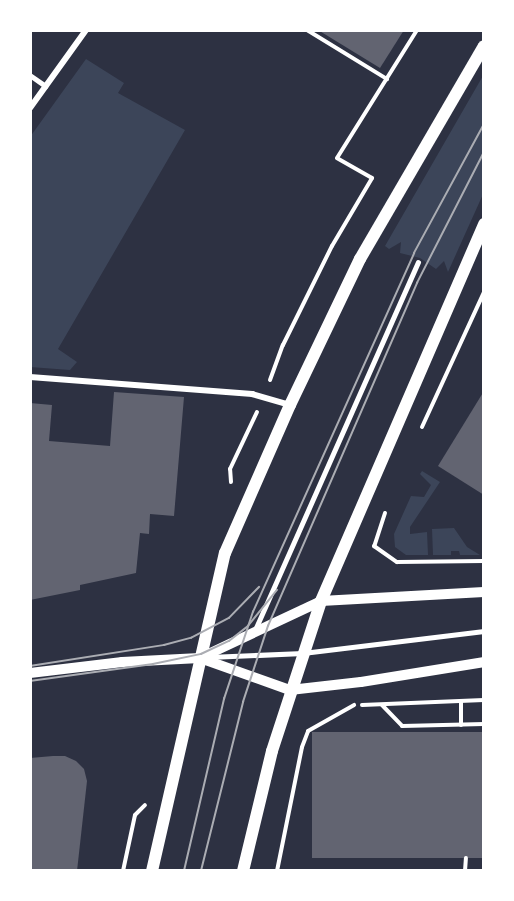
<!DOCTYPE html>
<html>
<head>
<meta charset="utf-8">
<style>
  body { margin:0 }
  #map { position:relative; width:514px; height:901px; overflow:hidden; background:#2d3142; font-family:"PT Sans Narrow",sans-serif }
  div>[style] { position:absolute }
  .green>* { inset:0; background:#3c4559 }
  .building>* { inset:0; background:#626471; transform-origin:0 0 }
  .path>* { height:4px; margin:-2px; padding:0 2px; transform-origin:2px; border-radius:2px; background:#fff }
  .service>* { height:4.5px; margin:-2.25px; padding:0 2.25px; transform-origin:2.25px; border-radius:2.25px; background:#fff }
  .minor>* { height:6px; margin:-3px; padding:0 3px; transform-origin:3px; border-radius:3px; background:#fff }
  .tertiary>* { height:10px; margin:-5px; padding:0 5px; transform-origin:5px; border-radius:5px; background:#fff }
  .secondary>* { height:12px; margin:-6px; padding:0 6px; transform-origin:6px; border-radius:6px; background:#fff }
  .tram>* { height:1.5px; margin:-0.75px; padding:0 0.75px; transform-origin:0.75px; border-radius:0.75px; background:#abadb3 }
  span { translate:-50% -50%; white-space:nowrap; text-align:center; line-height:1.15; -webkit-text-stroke:4.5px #fff; paint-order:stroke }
  .frame { position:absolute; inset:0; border:32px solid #fff; pointer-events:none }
</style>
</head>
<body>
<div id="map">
  <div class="green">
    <div style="clip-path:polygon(86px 59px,124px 83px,118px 93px,185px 130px,58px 349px,77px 362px,70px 370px,30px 367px,30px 137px)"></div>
    <div style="clip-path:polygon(484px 74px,484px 192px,448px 272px,444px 261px,436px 269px,420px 258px,400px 253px,401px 242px,389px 249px,385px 246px)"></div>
    <div style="clip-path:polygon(422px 471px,440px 482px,410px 527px,410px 534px,427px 532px,428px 555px,406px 555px,395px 547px,394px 534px,411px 496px,424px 497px,431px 485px,420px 474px)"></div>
    <div style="clip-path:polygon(454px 528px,467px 547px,480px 555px,460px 555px,459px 551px,451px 551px,451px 555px,433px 555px,432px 529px)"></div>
  </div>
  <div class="building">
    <div style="clip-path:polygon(318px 30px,404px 30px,380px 68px)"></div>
    <div style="clip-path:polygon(484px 391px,484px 495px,438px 466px)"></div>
    <div style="clip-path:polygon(114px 392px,184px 397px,174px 516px,150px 514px,149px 534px,140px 533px,136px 573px,80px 585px,80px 590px,30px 600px,30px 403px,52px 405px,49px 441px,110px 446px)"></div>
    <div style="left:484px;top:732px;width:126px;height:172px;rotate:90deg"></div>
    <div style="clip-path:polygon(53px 756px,65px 756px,76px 761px,84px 769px,87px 781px,77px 871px,30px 871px,30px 758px)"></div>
  </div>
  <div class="path">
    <div style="left:307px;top:30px;width:94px;rotate:31.5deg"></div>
    <div style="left:270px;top:380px;width:37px;rotate:-70deg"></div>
    <div style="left:283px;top:345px;width:110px;rotate:-63.7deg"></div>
    <div style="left:332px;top:246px;width:79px;rotate:-59.5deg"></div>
    <div style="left:372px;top:178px;width:40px;rotate:-150.3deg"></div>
    <div style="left:337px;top:158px;width:151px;rotate:-58deg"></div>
    <div style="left:422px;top:427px;width:149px;rotate:-65.3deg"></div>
    <div style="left:231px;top:482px;width:13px;rotate:-94deg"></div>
    <div style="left:230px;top:469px;width:63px;rotate:-64.7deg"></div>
    <div style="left:385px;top:513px;width:35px;rotate:108deg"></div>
    <div style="left:374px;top:546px;width:28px;rotate:35deg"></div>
    <div style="left:397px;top:562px;width:87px;rotate:-0.7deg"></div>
    <div style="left:461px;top:702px;width:23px;rotate:90deg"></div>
    <div style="left:362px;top:705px;width:122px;rotate:-2.3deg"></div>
    <div style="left:382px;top:705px;width:29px;rotate:46deg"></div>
    <div style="left:402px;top:726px;width:82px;rotate:-1.4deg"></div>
    <div style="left:123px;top:871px;width:57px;rotate:-77.9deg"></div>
    <div style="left:135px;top:815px;width:14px;rotate:-45deg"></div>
    <div style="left:277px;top:871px;width:126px;rotate:-78.6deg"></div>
    <div style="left:302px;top:747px;width:17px;rotate:-69deg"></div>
    <div style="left:308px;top:731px;width:53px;rotate:-29.5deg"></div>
    <div style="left:465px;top:871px;width:13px;rotate:-86deg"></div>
  </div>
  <div class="service">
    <div style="left:30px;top:75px;width:19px;rotate:35deg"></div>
    <div style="left:255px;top:630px;width:402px;rotate:-66.1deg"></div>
    <div style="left:209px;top:657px;width:94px;rotate:-2.4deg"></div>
    <div style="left:303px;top:653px;width:182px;rotate:-6.9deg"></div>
  </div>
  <div class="minor">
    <div style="left:30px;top:108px;width:96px;rotate:-54.3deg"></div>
    <div style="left:30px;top:377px;width:223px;rotate:4.4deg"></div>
    <div style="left:252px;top:394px;width:40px;rotate:16deg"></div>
  </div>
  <div class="tertiary">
    <div style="left:200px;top:658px;width:96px;rotate:19.6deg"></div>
    <div style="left:290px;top:690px;width:71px;rotate:-6.4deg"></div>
    <div style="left:361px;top:682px;width:125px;rotate:-9.2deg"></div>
    <div style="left:30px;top:673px;width:93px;rotate:-6.8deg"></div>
    <div style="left:122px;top:662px;width:78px;rotate:-2.9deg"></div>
    <div style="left:200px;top:658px;width:134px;rotate:-25.2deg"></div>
    <div style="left:321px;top:601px;width:163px;rotate:-3.2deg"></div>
  </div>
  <div class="secondary">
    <div style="left:152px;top:871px;width:326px;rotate:-77.1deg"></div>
    <div style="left:225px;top:553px;width:162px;rotate:-66.3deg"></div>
    <div style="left:290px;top:405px;width:162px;rotate:-64.4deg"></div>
    <div style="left:360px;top:259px;width:246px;rotate:-59.8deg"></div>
    <div style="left:243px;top:871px;width:123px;rotate:-76.4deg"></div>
    <div style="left:272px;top:751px;width:158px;rotate:-71.9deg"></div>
    <div style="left:321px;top:601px;width:411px;rotate:-66.6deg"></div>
  </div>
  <div class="tram">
    <div style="left:30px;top:666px;width:136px;rotate:-8.9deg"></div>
    <div style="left:164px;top:645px;width:28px;rotate:-15deg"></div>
    <div style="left:191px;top:638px;width:43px;rotate:-27.8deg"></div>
    <div style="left:229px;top:618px;width:43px;rotate:-45.9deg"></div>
    <div style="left:30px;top:681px;width:124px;rotate:-7.9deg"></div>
    <div style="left:153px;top:664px;width:49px;rotate:-11.8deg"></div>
    <div style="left:201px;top:654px;width:31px;rotate:-25deg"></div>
    <div style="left:229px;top:641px;width:24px;rotate:-38deg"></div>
    <div style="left:248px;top:626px;width:46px;rotate:-51.1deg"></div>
    <div style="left:184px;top:871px;width:177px;rotate:-76.9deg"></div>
    <div style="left:224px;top:699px;width:92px;rotate:-71.6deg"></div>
    <div style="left:253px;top:612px;width:393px;rotate:-65.8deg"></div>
    <div style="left:414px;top:253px;width:147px;rotate:-61.5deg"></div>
    <div style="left:201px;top:871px;width:174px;rotate:-76deg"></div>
    <div style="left:243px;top:702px;width:80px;rotate:-71.8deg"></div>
    <div style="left:268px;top:626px;width:374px;rotate:-66.5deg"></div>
    <div style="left:417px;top:283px;width:147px;rotate:-62.9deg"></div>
  </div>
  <div class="frame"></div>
</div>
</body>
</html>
